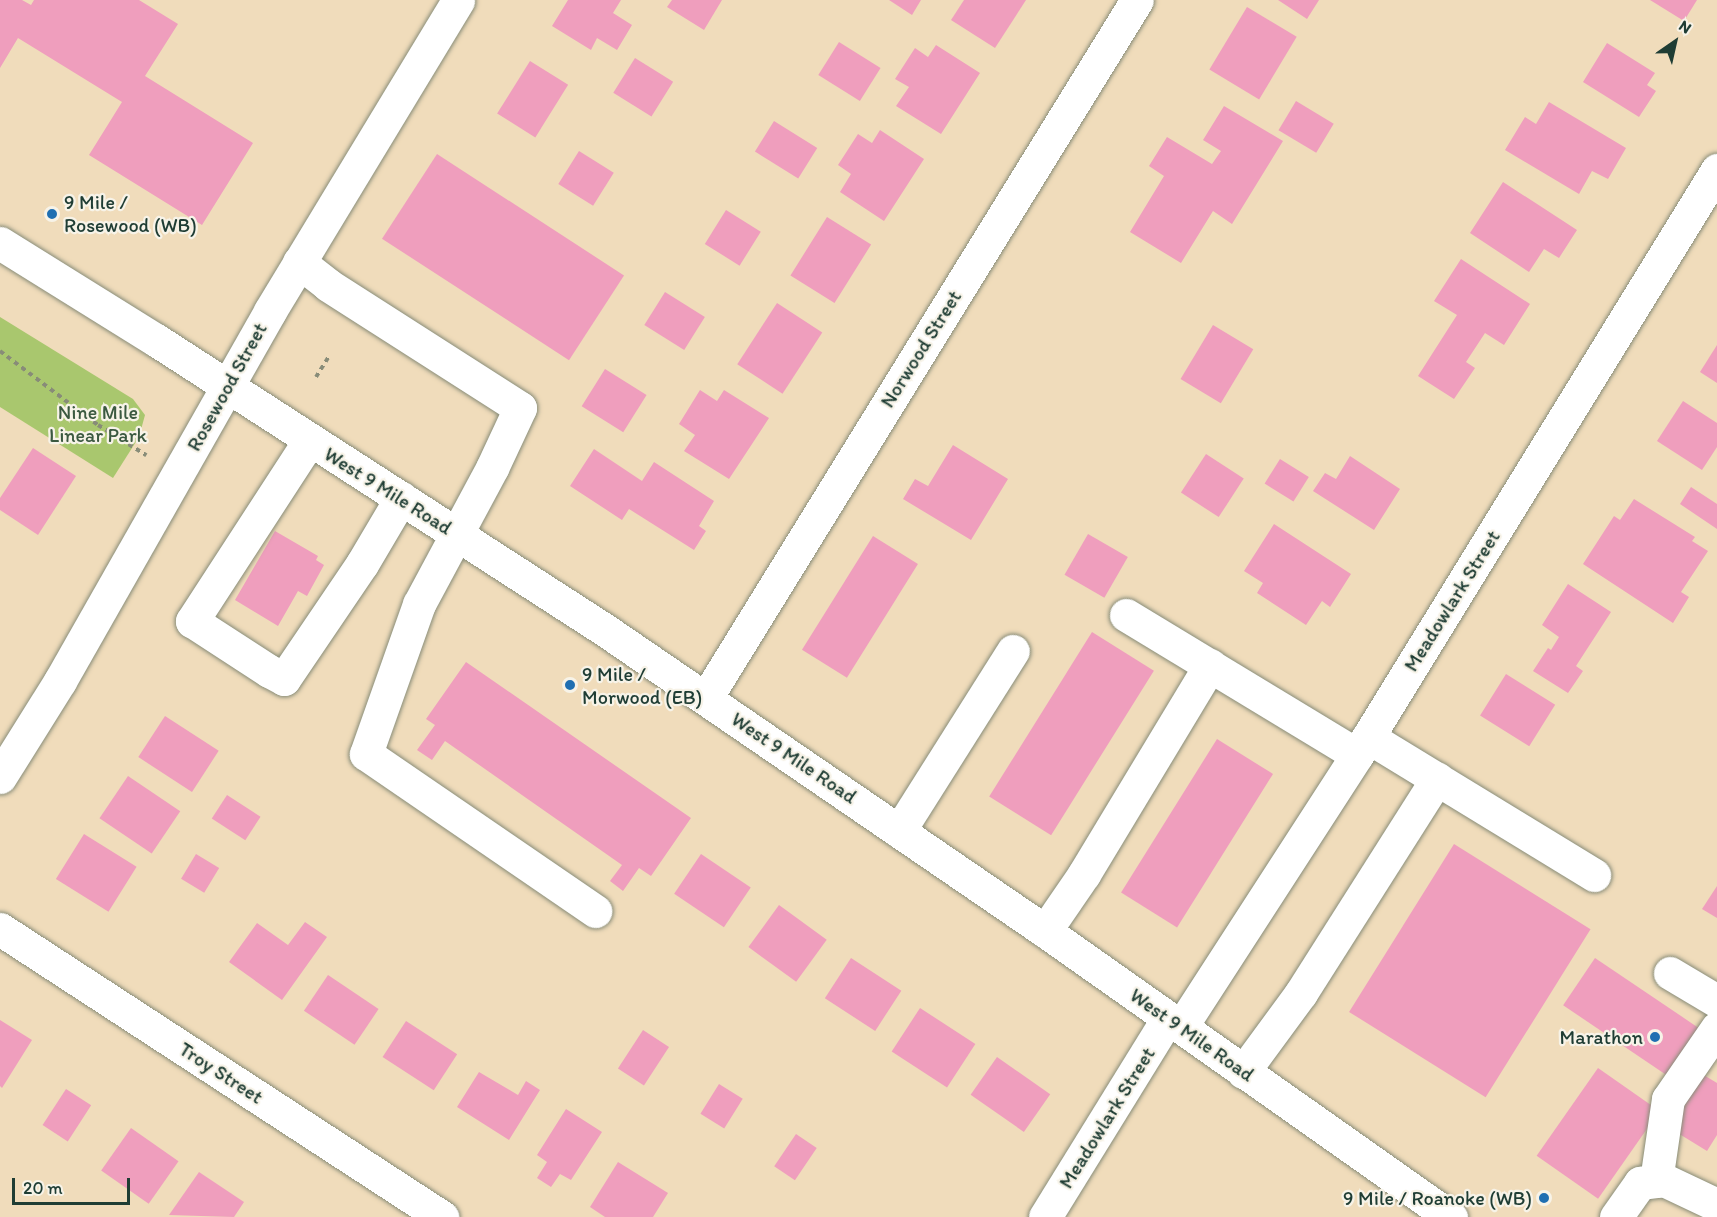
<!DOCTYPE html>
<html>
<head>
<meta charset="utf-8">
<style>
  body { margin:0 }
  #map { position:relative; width:1717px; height:1217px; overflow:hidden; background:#f0dcbb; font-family:Itim,sans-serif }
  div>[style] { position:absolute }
  .green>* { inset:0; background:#a9c76e }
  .building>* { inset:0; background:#ef9ebd; transform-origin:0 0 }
  .path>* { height:4px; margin-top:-2px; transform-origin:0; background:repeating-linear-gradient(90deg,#888c78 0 4.5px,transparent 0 9px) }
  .roads { filter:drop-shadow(0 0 2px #888c78) drop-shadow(0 0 2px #888c78) }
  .minor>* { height:33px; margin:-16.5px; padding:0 16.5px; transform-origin:16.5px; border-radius:16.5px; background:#fff }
  .major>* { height:33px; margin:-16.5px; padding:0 16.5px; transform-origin:16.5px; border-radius:16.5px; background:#fff }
  .dots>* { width:16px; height:16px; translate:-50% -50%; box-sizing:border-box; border:3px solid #f7f3e8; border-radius:50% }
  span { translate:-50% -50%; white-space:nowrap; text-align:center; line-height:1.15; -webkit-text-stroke:4.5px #f7f3e8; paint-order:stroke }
  .poi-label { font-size:20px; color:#1f3d34 }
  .left { translate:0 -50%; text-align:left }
  .right { translate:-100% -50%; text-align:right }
  .street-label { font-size:20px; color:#1f3d34 }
  .park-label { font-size:20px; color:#3b5940 }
  .north { position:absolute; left:1645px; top:12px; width:60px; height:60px; -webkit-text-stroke:4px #f7f3e8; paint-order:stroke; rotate:34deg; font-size:16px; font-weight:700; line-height:24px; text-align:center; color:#1f3d34 }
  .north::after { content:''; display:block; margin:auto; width:21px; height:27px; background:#1f3d34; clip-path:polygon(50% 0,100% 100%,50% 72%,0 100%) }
  .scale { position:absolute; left:12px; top:1178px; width:118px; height:27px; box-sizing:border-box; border:3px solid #1f3d34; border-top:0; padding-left:8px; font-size:18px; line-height:21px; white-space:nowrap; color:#1f3d34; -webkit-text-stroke:4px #f7f3e8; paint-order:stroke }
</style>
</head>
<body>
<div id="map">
  <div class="green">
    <div style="clip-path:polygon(0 317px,133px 399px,145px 415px,139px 437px,113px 478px,0 407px)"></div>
  </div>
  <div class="building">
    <div style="clip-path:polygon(0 0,22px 0,31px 5px,34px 0,139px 0,178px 24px,145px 76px,253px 143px,202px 225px,89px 155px,122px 102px,18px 38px,0 68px)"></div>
    <div style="clip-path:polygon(568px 0,621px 0,613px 13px,632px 25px,617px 50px,597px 38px,591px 50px,552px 26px)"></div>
    <div style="clip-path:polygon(672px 0,722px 0,704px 30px,667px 7px)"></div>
    <div style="clip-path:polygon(889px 0,921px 0,912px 15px)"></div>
    <div style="clip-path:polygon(964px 0,1026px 0,995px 48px,951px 20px)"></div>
    <div style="clip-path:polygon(1278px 0,1319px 0,1307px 19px)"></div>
    <div style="clip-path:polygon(1650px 0,1697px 0,1684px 21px)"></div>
    <div style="left:1247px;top:7px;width:58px;height:73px;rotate:31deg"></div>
    <div style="left:839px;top:42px;width:49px;height:39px;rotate:32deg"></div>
    <div style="clip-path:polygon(1607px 43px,1655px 73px,1647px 85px,1656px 91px,1639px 117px,1583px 82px)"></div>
    <div style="clip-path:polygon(936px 45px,980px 73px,941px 134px,896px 106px,909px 87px,895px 79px,915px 48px,928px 57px)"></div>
    <div style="left:635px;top:58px;width:45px;height:41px;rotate:32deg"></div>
    <div style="left:530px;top:61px;width:45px;height:62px;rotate:32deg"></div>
    <div style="left:1296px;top:101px;width:44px;height:34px;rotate:31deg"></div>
    <div style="clip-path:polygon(1549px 102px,1626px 148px,1608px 179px,1592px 171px,1579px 194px,1505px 150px,1525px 117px,1536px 124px)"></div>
    <div style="clip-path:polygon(1224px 106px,1283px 141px,1232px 224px,1213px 211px,1181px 263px,1130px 232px,1164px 176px,1149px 166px,1167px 137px,1212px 164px,1221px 151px,1203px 140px)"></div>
    <div style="left:774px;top:121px;width:51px;height:36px;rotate:32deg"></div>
    <div style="clip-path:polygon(880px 130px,924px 159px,884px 221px,840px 192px,851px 174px,838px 165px,858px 134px,872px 143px)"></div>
    <div style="left:579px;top:151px;width:41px;height:39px;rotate:32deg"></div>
    <div style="left:437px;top:154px;width:223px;height:101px;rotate:33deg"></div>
    <div style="clip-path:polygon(1503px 182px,1577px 230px,1559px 258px,1544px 249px,1529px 272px,1470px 233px)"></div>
    <div style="left:726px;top:210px;width:41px;height:40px;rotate:32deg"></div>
    <div style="left:827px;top:217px;width:52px;height:69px;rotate:32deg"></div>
    <div style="clip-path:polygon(1461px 259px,1530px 304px,1504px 345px,1485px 333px,1466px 362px,1475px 368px,1454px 399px,1418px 376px,1457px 315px,1434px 301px)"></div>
    <div style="left:665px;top:292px;width:47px;height:39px;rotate:32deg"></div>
    <div style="left:777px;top:303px;width:54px;height:73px;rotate:33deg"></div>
    <div style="left:1213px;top:325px;width:47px;height:63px;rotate:31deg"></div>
    <div style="clip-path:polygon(1717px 345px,1717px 383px,1700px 372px)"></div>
    <div style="left:605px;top:369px;width:49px;height:44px;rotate:32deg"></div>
    <div style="clip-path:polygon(700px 390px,717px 401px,724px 390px,769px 418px,729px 479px,684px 451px,695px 435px,679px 424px)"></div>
    <div style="clip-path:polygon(1683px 401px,1717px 423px,1717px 447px,1702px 470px,1657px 441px)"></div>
    <div style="clip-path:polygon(953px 445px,1008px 479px,971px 540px,903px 499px,915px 479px,928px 486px)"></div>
    <div style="clip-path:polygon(33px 448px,76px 476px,38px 535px,0 510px,0 498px)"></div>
    <div style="clip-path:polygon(594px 449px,642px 481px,654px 462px,714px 501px,699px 526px,706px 531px,694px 550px,629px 509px,622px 520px,570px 486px)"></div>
    <div style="left:1206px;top:454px;width:45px;height:46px;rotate:33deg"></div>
    <div style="clip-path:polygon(1350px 456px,1400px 489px,1374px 530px,1313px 491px,1325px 473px,1336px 479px)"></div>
    <div style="left:1280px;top:459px;width:34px;height:29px;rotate:32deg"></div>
    <div style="clip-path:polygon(1691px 487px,1717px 504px,1717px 529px,1680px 504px)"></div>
    <div style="clip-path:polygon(1634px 499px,1695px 537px,1692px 541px,1708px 551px,1681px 592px,1689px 597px,1673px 623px,1583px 564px,1614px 516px,1620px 520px)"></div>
    <div style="clip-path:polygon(1274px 524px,1351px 574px,1330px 607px,1322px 601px,1306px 625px,1257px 593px,1263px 583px,1244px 571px)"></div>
    <div style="clip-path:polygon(275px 531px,318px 556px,316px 560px,324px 565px,307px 596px,298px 591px,278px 626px,235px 600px)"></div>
    <div style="left:1088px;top:534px;width:46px;height:47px;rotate:30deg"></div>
    <div style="left:873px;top:536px;width:53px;height:134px;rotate:32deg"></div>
    <div style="clip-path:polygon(1568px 584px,1611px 612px,1576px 666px,1583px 671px,1568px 693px,1533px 671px,1548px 648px,1551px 650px,1559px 637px,1542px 625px)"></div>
    <div style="left:1092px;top:632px;width:73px;height:194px;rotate:32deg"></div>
    <div style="clip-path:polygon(466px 662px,691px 818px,651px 876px,639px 868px,623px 891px,610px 881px,622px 865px,445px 741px,432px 760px,417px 750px,435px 725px,426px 719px)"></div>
    <div style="left:1506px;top:674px;width:58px;height:49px;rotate:32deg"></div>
    <div style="left:165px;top:716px;width:64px;height:49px;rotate:33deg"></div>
    <div style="left:1217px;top:739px;width:66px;height:181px;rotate:32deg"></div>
    <div style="left:128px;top:776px;width:63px;height:51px;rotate:34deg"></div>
    <div style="left:227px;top:795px;width:40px;height:28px;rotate:33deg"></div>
    <div style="left:84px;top:834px;width:62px;height:53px;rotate:32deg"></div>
    <div style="left:1454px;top:844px;width:161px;height:198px;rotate:32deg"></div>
    <div style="left:196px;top:854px;width:27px;height:29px;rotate:31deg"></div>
    <div style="left:701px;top:854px;width:60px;height:48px;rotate:34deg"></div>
    <div style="clip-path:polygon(1717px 886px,1717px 918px,1702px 909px)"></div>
    <div style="left:779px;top:905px;width:59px;height:52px;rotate:36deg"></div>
    <div style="clip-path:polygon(305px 922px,327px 937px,282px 1000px,229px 962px,257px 923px,288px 945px)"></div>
    <div style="left:851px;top:958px;width:60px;height:48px;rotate:33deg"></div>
    <div style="left:1595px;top:958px;width:125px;height:57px;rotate:34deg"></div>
    <div style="left:328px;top:975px;width:61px;height:43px;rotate:34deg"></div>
    <div style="left:920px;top:1008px;width:66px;height:52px;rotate:33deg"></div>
    <div style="clip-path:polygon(0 1020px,32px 1040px,2px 1088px,0 1086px)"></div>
    <div style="left:406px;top:1021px;width:61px;height:43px;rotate:33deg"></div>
    <div style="left:643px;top:1030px;width:31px;height:46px;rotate:33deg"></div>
    <div style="left:997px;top:1057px;width:65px;height:46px;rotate:35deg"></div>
    <div style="left:1598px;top:1068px;width:75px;height:107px;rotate:35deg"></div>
    <div style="clip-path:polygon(479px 1072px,518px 1095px,526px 1081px,540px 1090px,509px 1140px,457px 1107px)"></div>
    <div style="clip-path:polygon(1702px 1074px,1717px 1083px,1717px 1135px,1707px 1151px,1668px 1127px)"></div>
    <div style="left:719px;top:1084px;width:28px;height:35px;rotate:32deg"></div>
    <div style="left:66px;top:1089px;width:30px;height:43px;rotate:33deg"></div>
    <div style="clip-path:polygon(566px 1109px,602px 1132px,571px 1180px,560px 1174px,551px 1187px,537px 1178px,547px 1162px,537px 1155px)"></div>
    <div style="left:131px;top:1128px;width:58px;height:52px;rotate:35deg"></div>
    <div style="left:796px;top:1134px;width:25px;height:39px;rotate:34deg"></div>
    <div style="clip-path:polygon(618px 1162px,668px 1193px,653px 1217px,605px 1217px,590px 1207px)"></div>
    <div style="clip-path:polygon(199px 1172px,244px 1202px,234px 1217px,169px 1215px)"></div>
  </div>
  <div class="path">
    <div style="left:0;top:351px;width:123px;rotate:37.1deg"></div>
    <div style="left:98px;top:425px;width:57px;rotate:32deg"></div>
    <div style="left:316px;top:377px;width:26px;rotate:-58deg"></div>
  </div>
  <div class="roads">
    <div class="minor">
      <div style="left:299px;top:262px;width:37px;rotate:38deg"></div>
      <div style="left:328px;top:285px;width:228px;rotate:32.6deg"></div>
      <div style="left:520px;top:408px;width:66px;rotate:115deg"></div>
      <div style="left:492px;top:468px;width:154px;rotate:118.2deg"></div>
      <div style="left:419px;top:604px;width:159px;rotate:109.5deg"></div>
      <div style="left:366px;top:754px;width:278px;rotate:34.4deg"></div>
      <div style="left:309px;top:441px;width:215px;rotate:123deg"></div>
      <div style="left:192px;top:621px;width:92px;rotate:33deg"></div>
      <div style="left:269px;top:671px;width:17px;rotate:28deg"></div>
      <div style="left:284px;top:679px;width:139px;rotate:-55.9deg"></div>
      <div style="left:362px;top:564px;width:77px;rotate:-59.4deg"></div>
      <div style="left:1126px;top:615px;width:270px;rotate:31.2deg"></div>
      <div style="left:706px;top:698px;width:820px;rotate:-58.31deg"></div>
      <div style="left:1368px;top:737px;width:265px;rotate:31.4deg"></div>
      <div style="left:0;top:777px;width:113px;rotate:-58deg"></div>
      <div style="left:60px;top:681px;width:425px;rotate:-60.4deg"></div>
      <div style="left:270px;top:311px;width:363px;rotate:-58.8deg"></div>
      <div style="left:899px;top:831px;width:213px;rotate:-57.7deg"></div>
      <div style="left:0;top:929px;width:528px;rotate:33.09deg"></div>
      <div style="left:1045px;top:931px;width:69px;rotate:-55.6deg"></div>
      <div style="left:1084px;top:874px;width:244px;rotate:-58.9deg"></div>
      <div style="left:1670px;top:973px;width:55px;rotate:30.8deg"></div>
      <div style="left:1181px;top:1027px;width:324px;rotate:-57.1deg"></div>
      <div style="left:1357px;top:755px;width:687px;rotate:-58.39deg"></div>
      <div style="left:1243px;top:1072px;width:98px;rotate:-53.7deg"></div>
      <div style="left:1301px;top:993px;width:254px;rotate:-57.6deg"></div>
      <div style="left:1656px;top:1181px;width:83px;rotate:-81.7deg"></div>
      <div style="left:1668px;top:1099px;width:86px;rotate:-55.4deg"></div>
      <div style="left:1045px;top:1217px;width:234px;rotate:-58.3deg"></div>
      <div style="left:1616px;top:1217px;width:42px;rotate:-54.8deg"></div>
      <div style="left:1640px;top:1183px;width:24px;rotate:-7deg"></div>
      <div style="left:1664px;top:1180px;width:59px;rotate:25.3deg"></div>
    </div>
    <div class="major">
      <div style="left:0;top:243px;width:184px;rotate:31.9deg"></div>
      <div style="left:156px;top:340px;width:535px;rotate:32.86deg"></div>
      <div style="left:605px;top:630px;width:533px;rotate:34.38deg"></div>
      <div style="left:1045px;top:931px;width:497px;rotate:35.2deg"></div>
    </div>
  </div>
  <div class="dots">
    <div style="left:52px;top:214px;background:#1f6fb2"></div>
    <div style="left:570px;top:685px;background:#1f6fb2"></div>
    <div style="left:1655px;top:1037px;background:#1f6fb2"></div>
    <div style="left:1544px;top:1198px;background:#1f6fb2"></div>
  </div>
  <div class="poi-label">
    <span class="left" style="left:64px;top:214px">9 Mile /<br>Rosewood (WB)</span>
    <span class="left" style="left:582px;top:686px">9 Mile /<br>Morwood (EB)</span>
    <span class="right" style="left:1643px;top:1037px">Marathon</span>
    <span class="right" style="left:1532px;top:1198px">9 Mile / Roanoke (WB)</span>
  </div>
  <div class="street-label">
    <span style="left:921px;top:349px;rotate:-58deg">Norwood Street</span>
    <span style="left:227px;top:387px;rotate:-61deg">Rosewood Street</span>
    <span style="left:388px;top:491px;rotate:32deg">West 9 Mile Road</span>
    <span style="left:1452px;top:601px;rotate:-58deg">Meadowlark Street</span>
    <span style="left:794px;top:758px;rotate:34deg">West 9 Mile Road</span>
    <span style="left:1192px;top:1035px;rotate:35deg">West 9 Mile Road</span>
    <span style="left:221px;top:1073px;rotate:33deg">Troy Street</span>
    <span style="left:1107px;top:1118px;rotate:-58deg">Meadowlark Street</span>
  </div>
  <div class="park-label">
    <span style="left:98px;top:424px">Nine Mile<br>Linear Park</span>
  </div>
  <div class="north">N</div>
  <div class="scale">20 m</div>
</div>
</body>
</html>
